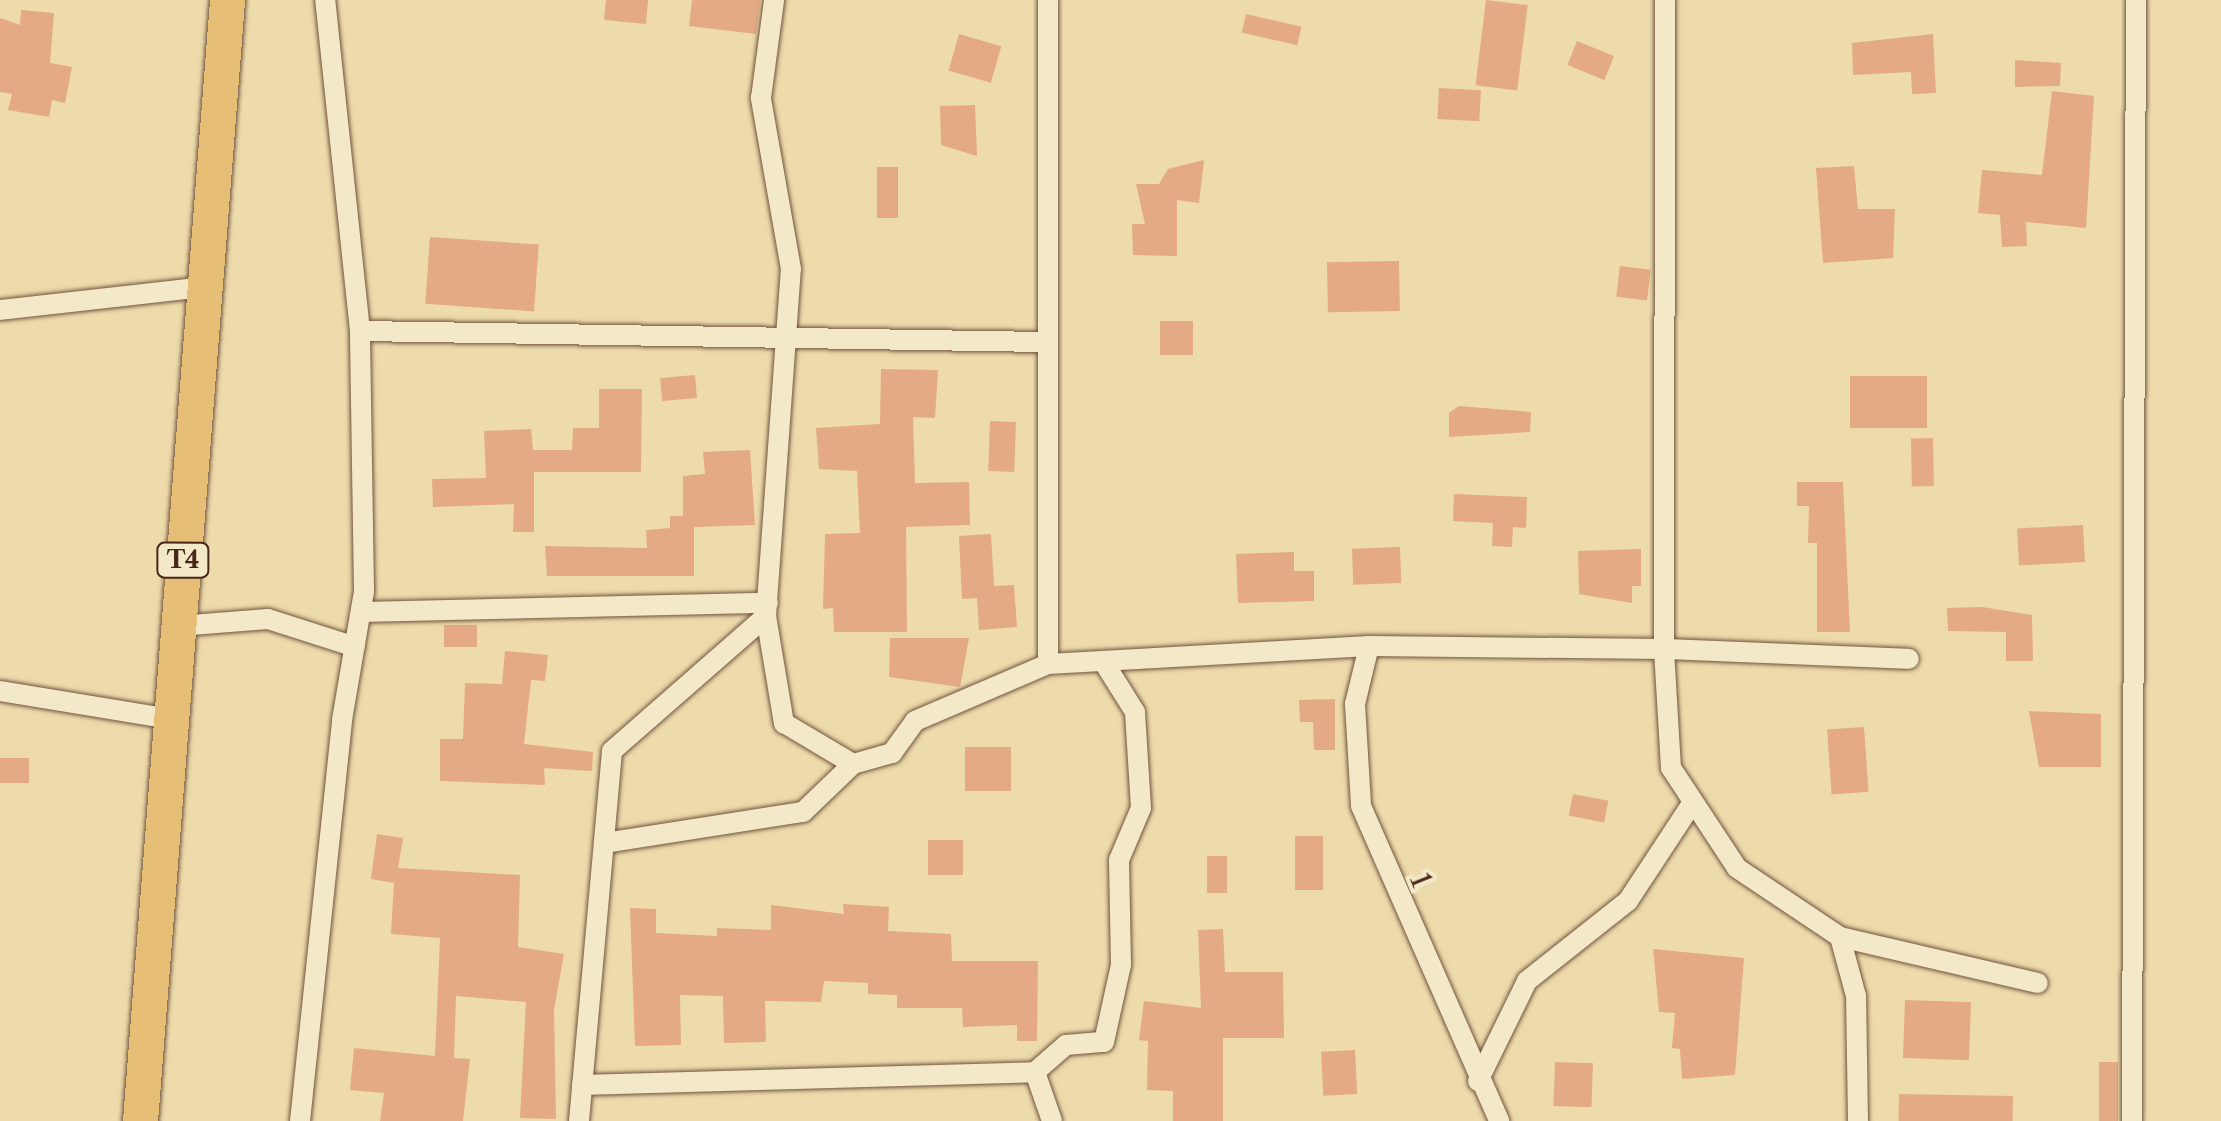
<!DOCTYPE html>
<html>
<head>
<meta charset="utf-8">
<style>
  body { margin:0 }
  #map { position:relative; width:2221px; height:1121px; overflow:hidden; background:#eddbab; font-family:"Libre Caslon Text",serif }
  div>[style] { position:absolute }
  .building>* { inset:0; background:#e4aa83; transform-origin:0 0 }
  .roads { filter:drop-shadow(0 0 2px #71533e) drop-shadow(0 0 2px #71533e) }
  .street>* { height:20px; margin:-10px; padding:0 10px; transform-origin:10px; border-radius:10px; background:#f3e8c8 }
  .highway>* { height:35px; margin:-17.5px; padding:0 17.5px; transform-origin:17.5px; border-radius:17.5px; background:#e6be76 }
  span { translate:-50% -50%; white-space:nowrap; text-align:center; line-height:1.15; -webkit-text-stroke:8px #f3e8c8; paint-order:stroke }
  .shield-label span { padding:2px 8px; background:#f3e8c8; border:2px solid; border-radius:8px; -webkit-text-stroke-width:0 }
  .shield-label { font-size:25px; color:#482619; font-weight:700 }
  .street-label { font-size:28px; color:#482619 }
</style>
</head>
<body>
<div id="map">
  <div class="building">
    <div style="clip-path:polygon(606px 0,648px 0,646px 24px,604px 20px)"></div>
    <div style="clip-path:polygon(692px 0,760px 0,756px 34px,689px 26px)"></div>
    <div style="left:1486px;top:0;width:42px;height:86px;rotate:7deg"></div>
    <div style="clip-path:polygon(21px 10px,54px 13px,50px 63px,72px 67px,65px 103px,52px 100px,49px 117px,8px 110px,12px 94px,0 92px,0 18px,20px 25px)"></div>
    <div style="left:1246px;top:14px;width:57px;height:19px;rotate:13deg"></div>
    <div style="left:959px;top:34px;width:44px;height:38px;rotate:16deg"></div>
    <div style="clip-path:polygon(1933px 34px,1936px 93px,1912px 94px,1911px 72px,1853px 75px,1852px 43px)"></div>
    <div style="left:1577px;top:41px;width:40px;height:26px;rotate:22deg"></div>
    <div style="clip-path:polygon(2015px 60px,2061px 63px,2060px 86px,2015px 87px)"></div>
    <div style="left:1439px;top:88px;width:42px;height:31px;rotate:3deg"></div>
    <div style="clip-path:polygon(2052px 91px,2094px 96px,2086px 228px,2026px 222px,2027px 246px,2002px 247px,2000px 215px,1978px 213px,1982px 170px,2042px 175px)"></div>
    <div style="clip-path:polygon(975px 105px,977px 156px,941px 145px,940px 106px)"></div>
    <div style="clip-path:polygon(1204px 160px,1199px 203px,1177px 200px,1177px 256px,1133px 255px,1132px 224px,1145px 224px,1136px 184px,1159px 184px,1168px 169px)"></div>
    <div style="clip-path:polygon(1854px 166px,1858px 209px,1895px 209px,1893px 258px,1823px 263px,1816px 168px)"></div>
    <div style="left:877px;top:167px;width:21px;height:51px"></div>
    <div style="left:430px;top:237px;width:109px;height:67px;rotate:4deg"></div>
    <div style="left:1399px;top:261px;width:50px;height:72px;rotate:89deg"></div>
    <div style="left:1620px;top:266px;width:31px;height:31px;rotate:7deg"></div>
    <div style="left:1160px;top:321px;width:33px;height:34px"></div>
    <div style="clip-path:polygon(881px 369px,938px 370px,935px 418px,913px 417px,915px 483px,969px 482px,970px 525px,906px 527px,907px 632px,834px 632px,833px 608px,823px 609px,825px 534px,860px 533px,857px 471px,819px 469px,816px 428px,880px 424px)"></div>
    <div style="left:695px;top:375px;width:23px;height:35px;rotate:85deg"></div>
    <div style="left:1850px;top:376px;width:77px;height:52px"></div>
    <div style="clip-path:polygon(599px 389px,642px 389px,641px 472px,534px 472px,534px 532px,513px 532px,514px 504px,433px 507px,432px 479px,486px 478px,484px 431px,531px 429px,533px 450px,572px 450px,573px 428px,599px 428px)"></div>
    <div style="clip-path:polygon(1459px 406px,1531px 412px,1530px 432px,1449px 437px,1449px 413px)"></div>
    <div style="left:990px;top:421px;width:26px;height:50px;rotate:2deg"></div>
    <div style="left:1933px;top:438px;width:48px;height:22px;rotate:89deg"></div>
    <div style="clip-path:polygon(750px 450px,755px 525px,694px 527px,694px 576px,547px 576px,545px 546px,647px 548px,646px 530px,670px 528px,670px 516px,683px 516px,683px 476px,705px 474px,703px 452px)"></div>
    <div style="clip-path:polygon(1797px 482px,1843px 482px,1850px 632px,1817px 632px,1817px 543px,1808px 543px,1809px 506px,1797px 506px)"></div>
    <div style="clip-path:polygon(1454px 494px,1527px 497px,1526px 528px,1513px 527px,1512px 547px,1492px 546px,1493px 523px,1453px 521px)"></div>
    <div style="left:2083px;top:525px;width:37px;height:66px;rotate:87deg"></div>
    <div style="clip-path:polygon(991px 534px,994px 586px,1014px 585px,1017px 627px,979px 630px,977px 598px,962px 599px,959px 536px)"></div>
    <div style="left:1400px;top:547px;width:36px;height:48px;rotate:88deg"></div>
    <div style="clip-path:polygon(1641px 549px,1641px 586px,1632px 586px,1632px 603px,1579px 594px,1578px 551px)"></div>
    <div style="clip-path:polygon(1294px 552px,1294px 571px,1314px 571px,1314px 601px,1238px 603px,1236px 554px)"></div>
    <div style="clip-path:polygon(1982px 607px,2032px 615px,2033px 661px,2006px 661px,2006px 632px,1948px 631px,1947px 608px)"></div>
    <div style="left:477px;top:625px;width:22px;height:33px;rotate:90deg"></div>
    <div style="clip-path:polygon(890px 638px,969px 638px,960px 687px,889px 677px)"></div>
    <div style="clip-path:polygon(505px 651px,548px 655px,545px 681px,531px 680px,524px 744px,593px 752px,592px 771px,544px 768px,545px 785px,440px 781px,440px 739px,463px 739px,465px 683px,502px 684px)"></div>
    <div style="clip-path:polygon(1335px 699px,1335px 750px,1314px 750px,1313px 722px,1300px 722px,1299px 700px)"></div>
    <div style="clip-path:polygon(2029px 711px,2101px 714px,2101px 767px,2039px 767px)"></div>
    <div style="left:1864px;top:727px;width:65px;height:37px;rotate:86deg"></div>
    <div style="left:1011px;top:747px;width:44px;height:46px;rotate:90deg"></div>
    <div style="left:0;top:758px;width:29px;height:25px"></div>
    <div style="left:1573px;top:794px;width:36px;height:22px;rotate:11deg"></div>
    <div style="clip-path:polygon(377px 834px,403px 838px,398px 868px,520px 875px,518px 947px,564px 954px,554px 1010px,556px 1119px,520px 1118px,526px 1002px,456px 996px,454px 1058px,470px 1059px,463px 1121px,380px 1121px,384px 1093px,350px 1090px,354px 1048px,435px 1056px,440px 938px,391px 934px,394px 883px,371px 879px)"></div>
    <div style="left:1295px;top:836px;width:28px;height:54px"></div>
    <div style="left:963px;top:840px;width:35px;height:35px;rotate:90deg"></div>
    <div style="left:1207px;top:856px;width:20px;height:37px"></div>
    <div style="clip-path:polygon(843px 904px,889px 907px,888px 931px,951px 934px,952px 961px,1038px 961px,1037px 1041px,1017px 1041px,1017px 1025px,963px 1027px,962px 1008px,897px 1008px,897px 995px,868px 994px,868px 983px,824px 981px,821px 1002px,765px 1001px,766px 1042px,724px 1043px,723px 996px,680px 995px,681px 1045px,635px 1046px,630px 908px,656px 909px,656px 933px,717px 936px,717px 928px,771px 930px,771px 905px,844px 914px)"></div>
    <div style="clip-path:polygon(1223px 929px,1225px 972px,1283px 972px,1284px 1038px,1223px 1038px,1223px 1121px,1173px 1121px,1173px 1091px,1147px 1090px,1148px 1041px,1139px 1040px,1144px 1001px,1201px 1008px,1198px 930px)"></div>
    <div style="clip-path:polygon(1653px 949px,1744px 958px,1735px 1075px,1682px 1079px,1680px 1049px,1672px 1048px,1675px 1013px,1659px 1012px)"></div>
    <div style="left:1905px;top:1000px;width:66px;height:58px;rotate:2deg"></div>
    <div style="left:1355px;top:1050px;width:44px;height:34px;rotate:87deg"></div>
    <div style="left:1555px;top:1062px;width:38px;height:44px;rotate:2deg"></div>
    <div style="left:2099px;top:1062px;width:19px;height:59px"></div>
    <div style="left:1899px;top:1094px;width:114px;height:27px;rotate:1deg"></div>
  </div>
  <div class="roads">
    <div class="street">
      <div style="left:1048px;top:0;width:664px;rotate:90deg"></div>
      <div style="left:1048px;top:664px;width:322px;rotate:-3.2deg"></div>
      <div style="left:1369px;top:646px;width:295px;rotate:0.6deg"></div>
      <div style="left:1664px;top:649px;width:649px;rotate:-89.91deg"></div>
      <div style="left:0;top:310px;width:206px;rotate:-6.4deg"></div>
      <div style="left:360px;top:331px;width:686px;rotate:0.92deg"></div>
      <div style="left:361px;top:612px;width:407px;rotate:-1.3deg"></div>
      <div style="left:766px;top:616px;width:109px;rotate:80.5deg"></div>
      <div style="left:784px;top:723px;width:80px;rotate:30.7deg"></div>
      <div style="left:853px;top:764px;width:41px;rotate:-15.8deg"></div>
      <div style="left:892px;top:753px;width:39px;rotate:-54deg"></div>
      <div style="left:915px;top:721px;width:145px;rotate:-23.2deg"></div>
      <div style="left:178px;top:626px;width:90px;rotate:-4.4deg"></div>
      <div style="left:268px;top:619px;width:91px;rotate:17.8deg"></div>
      <div style="left:1369px;top:646px;width:60px;rotate:103.6deg"></div>
      <div style="left:1355px;top:704px;width:102px;rotate:86.6deg"></div>
      <div style="left:1361px;top:806px;width:344px;rotate:66.3deg"></div>
      <div style="left:0;top:691px;width:173px;rotate:9.3deg"></div>
      <div style="left:604px;top:843px;width:201px;rotate:-8.9deg"></div>
      <div style="left:803px;top:812px;width:69px;rotate:-43.8deg"></div>
      <div style="left:1840px;top:937px;width:203px;rotate:13.1deg"></div>
      <div style="left:1035px;top:1072px;width:41px;rotate:-41.1deg"></div>
      <div style="left:1066px;top:1045px;width:38px;rotate:-5deg"></div>
      <div style="left:1104px;top:1042px;width:79px;rotate:-77.6deg"></div>
      <div style="left:1121px;top:965px;width:105px;rotate:-91.1deg"></div>
      <div style="left:1119px;top:860px;width:56px;rotate:-67.1deg"></div>
      <div style="left:1141px;top:808px;width:96px;rotate:-93.6deg"></div>
      <div style="left:1135px;top:712px;width:60px;rotate:-122.1deg"></div>
      <div style="left:1478px;top:1081px;width:111px;rotate:-63.9deg"></div>
      <div style="left:1527px;top:981px;width:129px;rotate:-38.4deg"></div>
      <div style="left:1628px;top:901px;width:118px;rotate:-56.7deg"></div>
      <div style="left:582px;top:1085px;width:453px;rotate:-1.6deg"></div>
      <div style="left:1035px;top:1072px;width:52px;rotate:70.9deg"></div>
      <div style="left:300px;top:1121px;width:403px;rotate:-84deg"></div>
      <div style="left:342px;top:720px;width:131px;rotate:-80.3deg"></div>
      <div style="left:364px;top:591px;width:260px;rotate:-90.9deg"></div>
      <div style="left:360px;top:331px;width:333px;rotate:-96deg"></div>
      <div style="left:579px;top:1121px;width:371px;rotate:-84.9deg"></div>
      <div style="left:612px;top:751px;width:205px;rotate:-41.2deg"></div>
      <div style="left:766px;top:616px;width:348px;rotate:-85.9deg"></div>
      <div style="left:791px;top:269px;width:174px;rotate:-100deg"></div>
      <div style="left:761px;top:98px;width:99px;rotate:-82.4deg"></div>
      <div style="left:1858px;top:1121px;width:125px;rotate:-90.9deg"></div>
      <div style="left:1856px;top:996px;width:61px;rotate:-105.2deg"></div>
      <div style="left:1840px;top:937px;width:124px;rotate:-146.2deg"></div>
      <div style="left:1737px;top:868px;width:120px;rotate:-123.4deg"></div>
      <div style="left:1671px;top:768px;width:119px;rotate:-93.4deg"></div>
      <div style="left:1664px;top:649px;width:245px;rotate:2.3deg"></div>
      <div style="left:2132px;top:1121px;width:1121px;rotate:-89.8deg"></div>
    </div>
    <div class="highway">
      <div style="left:140px;top:1121px;width:1124px;rotate:-85.56deg"></div>
    </div>
  </div>
  <div class="shield-label">
    <span style="left:183px;top:560px">T4</span>
  </div>
  <div class="street-label">
    <span style="left:1421px;top:880px;rotate:68deg">1</span>
  </div>
</div>
</body>
</html>
